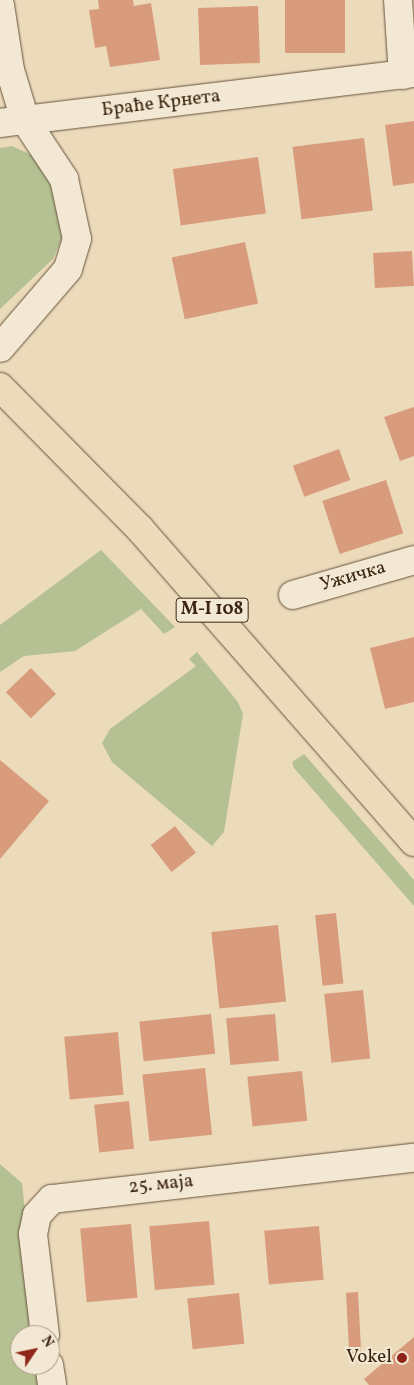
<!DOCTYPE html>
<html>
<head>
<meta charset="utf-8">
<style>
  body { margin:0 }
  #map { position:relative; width:414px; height:1385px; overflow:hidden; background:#ecdbbb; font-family:Vollkorn,serif }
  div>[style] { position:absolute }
  .green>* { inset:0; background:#b5c192 }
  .building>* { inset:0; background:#d89c7d; transform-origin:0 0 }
  .roads { filter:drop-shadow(0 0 1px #67523b) drop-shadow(0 0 1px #67523b) }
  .street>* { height:28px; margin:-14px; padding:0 14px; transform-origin:14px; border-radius:14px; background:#f3e8d3 }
  .primary>* { height:28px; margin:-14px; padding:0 14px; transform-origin:14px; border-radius:14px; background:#ecdbbb }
  .dots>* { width:14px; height:14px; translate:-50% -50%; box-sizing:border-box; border:2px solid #f3e8d3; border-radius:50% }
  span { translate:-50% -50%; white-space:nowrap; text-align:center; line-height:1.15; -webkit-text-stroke:4px #f3e8d3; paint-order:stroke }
  .shield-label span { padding:1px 4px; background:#f3e8d3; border:1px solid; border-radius:4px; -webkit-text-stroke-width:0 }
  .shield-label { font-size:18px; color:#3b2510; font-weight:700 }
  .street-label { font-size:19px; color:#3b2510 }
  .poi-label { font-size:19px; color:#3b2510 }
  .right { translate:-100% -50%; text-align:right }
  .north { position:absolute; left:10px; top:1325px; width:50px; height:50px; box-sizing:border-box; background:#f3e8d3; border:1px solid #a99a85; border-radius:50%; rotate:56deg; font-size:14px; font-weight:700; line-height:20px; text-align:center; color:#3b2510 }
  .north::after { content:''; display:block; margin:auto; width:18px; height:22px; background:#8f2418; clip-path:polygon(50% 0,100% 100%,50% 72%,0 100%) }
</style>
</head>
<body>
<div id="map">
  <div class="green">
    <div style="clip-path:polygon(12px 146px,36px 157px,50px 181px,64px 233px,53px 259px,0 309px,0 148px)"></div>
    <div style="clip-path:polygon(101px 550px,175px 627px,164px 634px,141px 609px,75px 651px,24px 656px,0 672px,0 625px)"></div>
    <div style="clip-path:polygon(197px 652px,238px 702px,243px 714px,224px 832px,212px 846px,112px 762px,102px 743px,110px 729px,196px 666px,189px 659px)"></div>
    <div style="clip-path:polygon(304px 754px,414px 880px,414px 906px,294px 768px,292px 762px)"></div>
    <div style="clip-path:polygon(0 1164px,22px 1183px,38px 1335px,20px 1335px,20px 1365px,41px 1365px,43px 1385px,0 1385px)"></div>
  </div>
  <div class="building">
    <div style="clip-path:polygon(98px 0,133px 0,134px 6px,151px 3px,160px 60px,110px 67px,106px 46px,95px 48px,89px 10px,99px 9px)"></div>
    <div style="left:285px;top:0;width:60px;height:53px"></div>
    <div style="left:258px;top:6px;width:57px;height:60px;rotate:88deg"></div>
    <div style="clip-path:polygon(414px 121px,414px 183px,393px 186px,385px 125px)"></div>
    <div style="left:364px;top:138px;width:73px;height:72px;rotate:83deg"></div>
    <div style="left:258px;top:157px;width:57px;height:86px;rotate:82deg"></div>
    <div style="left:245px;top:242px;width:63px;height:75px;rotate:78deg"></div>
    <div style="left:412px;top:251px;width:35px;height:39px;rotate:87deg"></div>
    <div style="clip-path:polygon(414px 407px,414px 456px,400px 461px,384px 417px)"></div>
    <div style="left:339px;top:449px;width:33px;height:49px;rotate:70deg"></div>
    <div style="left:386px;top:480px;width:56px;height:67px;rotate:72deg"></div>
    <div style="clip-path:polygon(414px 637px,414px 702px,385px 709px,370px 648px)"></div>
    <div style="left:31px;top:668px;width:36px;height:35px;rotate:46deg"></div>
    <div style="clip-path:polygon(0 760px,49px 801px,0 859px)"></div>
    <div style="left:175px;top:826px;width:34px;height:31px;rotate:52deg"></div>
    <div style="left:336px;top:913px;width:71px;height:21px;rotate:84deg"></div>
    <div style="left:278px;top:925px;width:77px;height:67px;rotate:84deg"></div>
    <div style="left:363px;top:990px;width:69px;height:39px;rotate:84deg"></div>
    <div style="left:211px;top:1014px;width:40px;height:72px;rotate:84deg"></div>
    <div style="left:275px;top:1014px;width:47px;height:49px;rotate:85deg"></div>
    <div style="left:118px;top:1032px;width:63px;height:54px;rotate:85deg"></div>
    <div style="left:205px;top:1068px;width:67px;height:63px;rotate:84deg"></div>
    <div style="left:302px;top:1071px;width:50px;height:55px;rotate:84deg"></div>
    <div style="left:129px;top:1101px;width:48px;height:35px;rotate:84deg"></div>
    <div style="left:209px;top:1221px;width:64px;height:60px;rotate:85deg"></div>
    <div style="left:131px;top:1224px;width:74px;height:51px;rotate:85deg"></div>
    <div style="left:319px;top:1226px;width:54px;height:55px;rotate:85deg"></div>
    <div style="left:358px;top:1292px;width:67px;height:12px;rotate:87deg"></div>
    <div style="left:239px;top:1293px;width:51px;height:52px;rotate:84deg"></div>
    <div style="clip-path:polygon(414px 1337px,414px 1385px,369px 1385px,364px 1379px)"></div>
  </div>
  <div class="roads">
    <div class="street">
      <div style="left:398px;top:0;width:75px;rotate:86.2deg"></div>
      <div style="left:0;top:5px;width:66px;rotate:81.3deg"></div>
      <div style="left:10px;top:70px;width:52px;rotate:73.3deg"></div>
      <div style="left:25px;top:120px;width:392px;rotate:-6.9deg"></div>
      <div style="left:0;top:123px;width:25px;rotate:-7deg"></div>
      <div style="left:25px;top:120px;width:71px;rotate:56.5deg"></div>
      <div style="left:64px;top:179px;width:61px;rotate:77.8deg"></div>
      <div style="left:77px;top:239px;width:31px;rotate:107deg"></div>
      <div style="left:68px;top:269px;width:104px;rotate:130.7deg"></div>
      <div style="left:293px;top:595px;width:126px;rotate:-16.1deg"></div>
      <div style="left:45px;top:1335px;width:102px;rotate:-96.8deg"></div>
      <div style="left:33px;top:1234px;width:19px;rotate:-78deg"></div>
      <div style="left:37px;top:1215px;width:22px;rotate:-47deg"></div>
      <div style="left:52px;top:1199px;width:364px;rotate:-6.5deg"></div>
      <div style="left:49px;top:1365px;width:20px;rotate:81deg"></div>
    </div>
    <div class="primary">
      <div style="left:0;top:387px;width:199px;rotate:45.4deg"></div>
      <div style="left:140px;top:529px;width:416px;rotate:48.8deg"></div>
    </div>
  </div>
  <div class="dots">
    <div style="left:402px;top:1358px;background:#8f2418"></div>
  </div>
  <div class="shield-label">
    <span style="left:212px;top:610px">M-I 108</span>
  </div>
  <div class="street-label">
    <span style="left:161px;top:104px;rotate:-7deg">Браће Крнета</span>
    <span style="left:353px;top:577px;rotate:-16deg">Ужичка</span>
    <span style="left:161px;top:1185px;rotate:-6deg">25. маја</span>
  </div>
  <div class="poi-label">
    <span class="right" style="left:392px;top:1358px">Vokel</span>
  </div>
  <div class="north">N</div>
</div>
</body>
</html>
